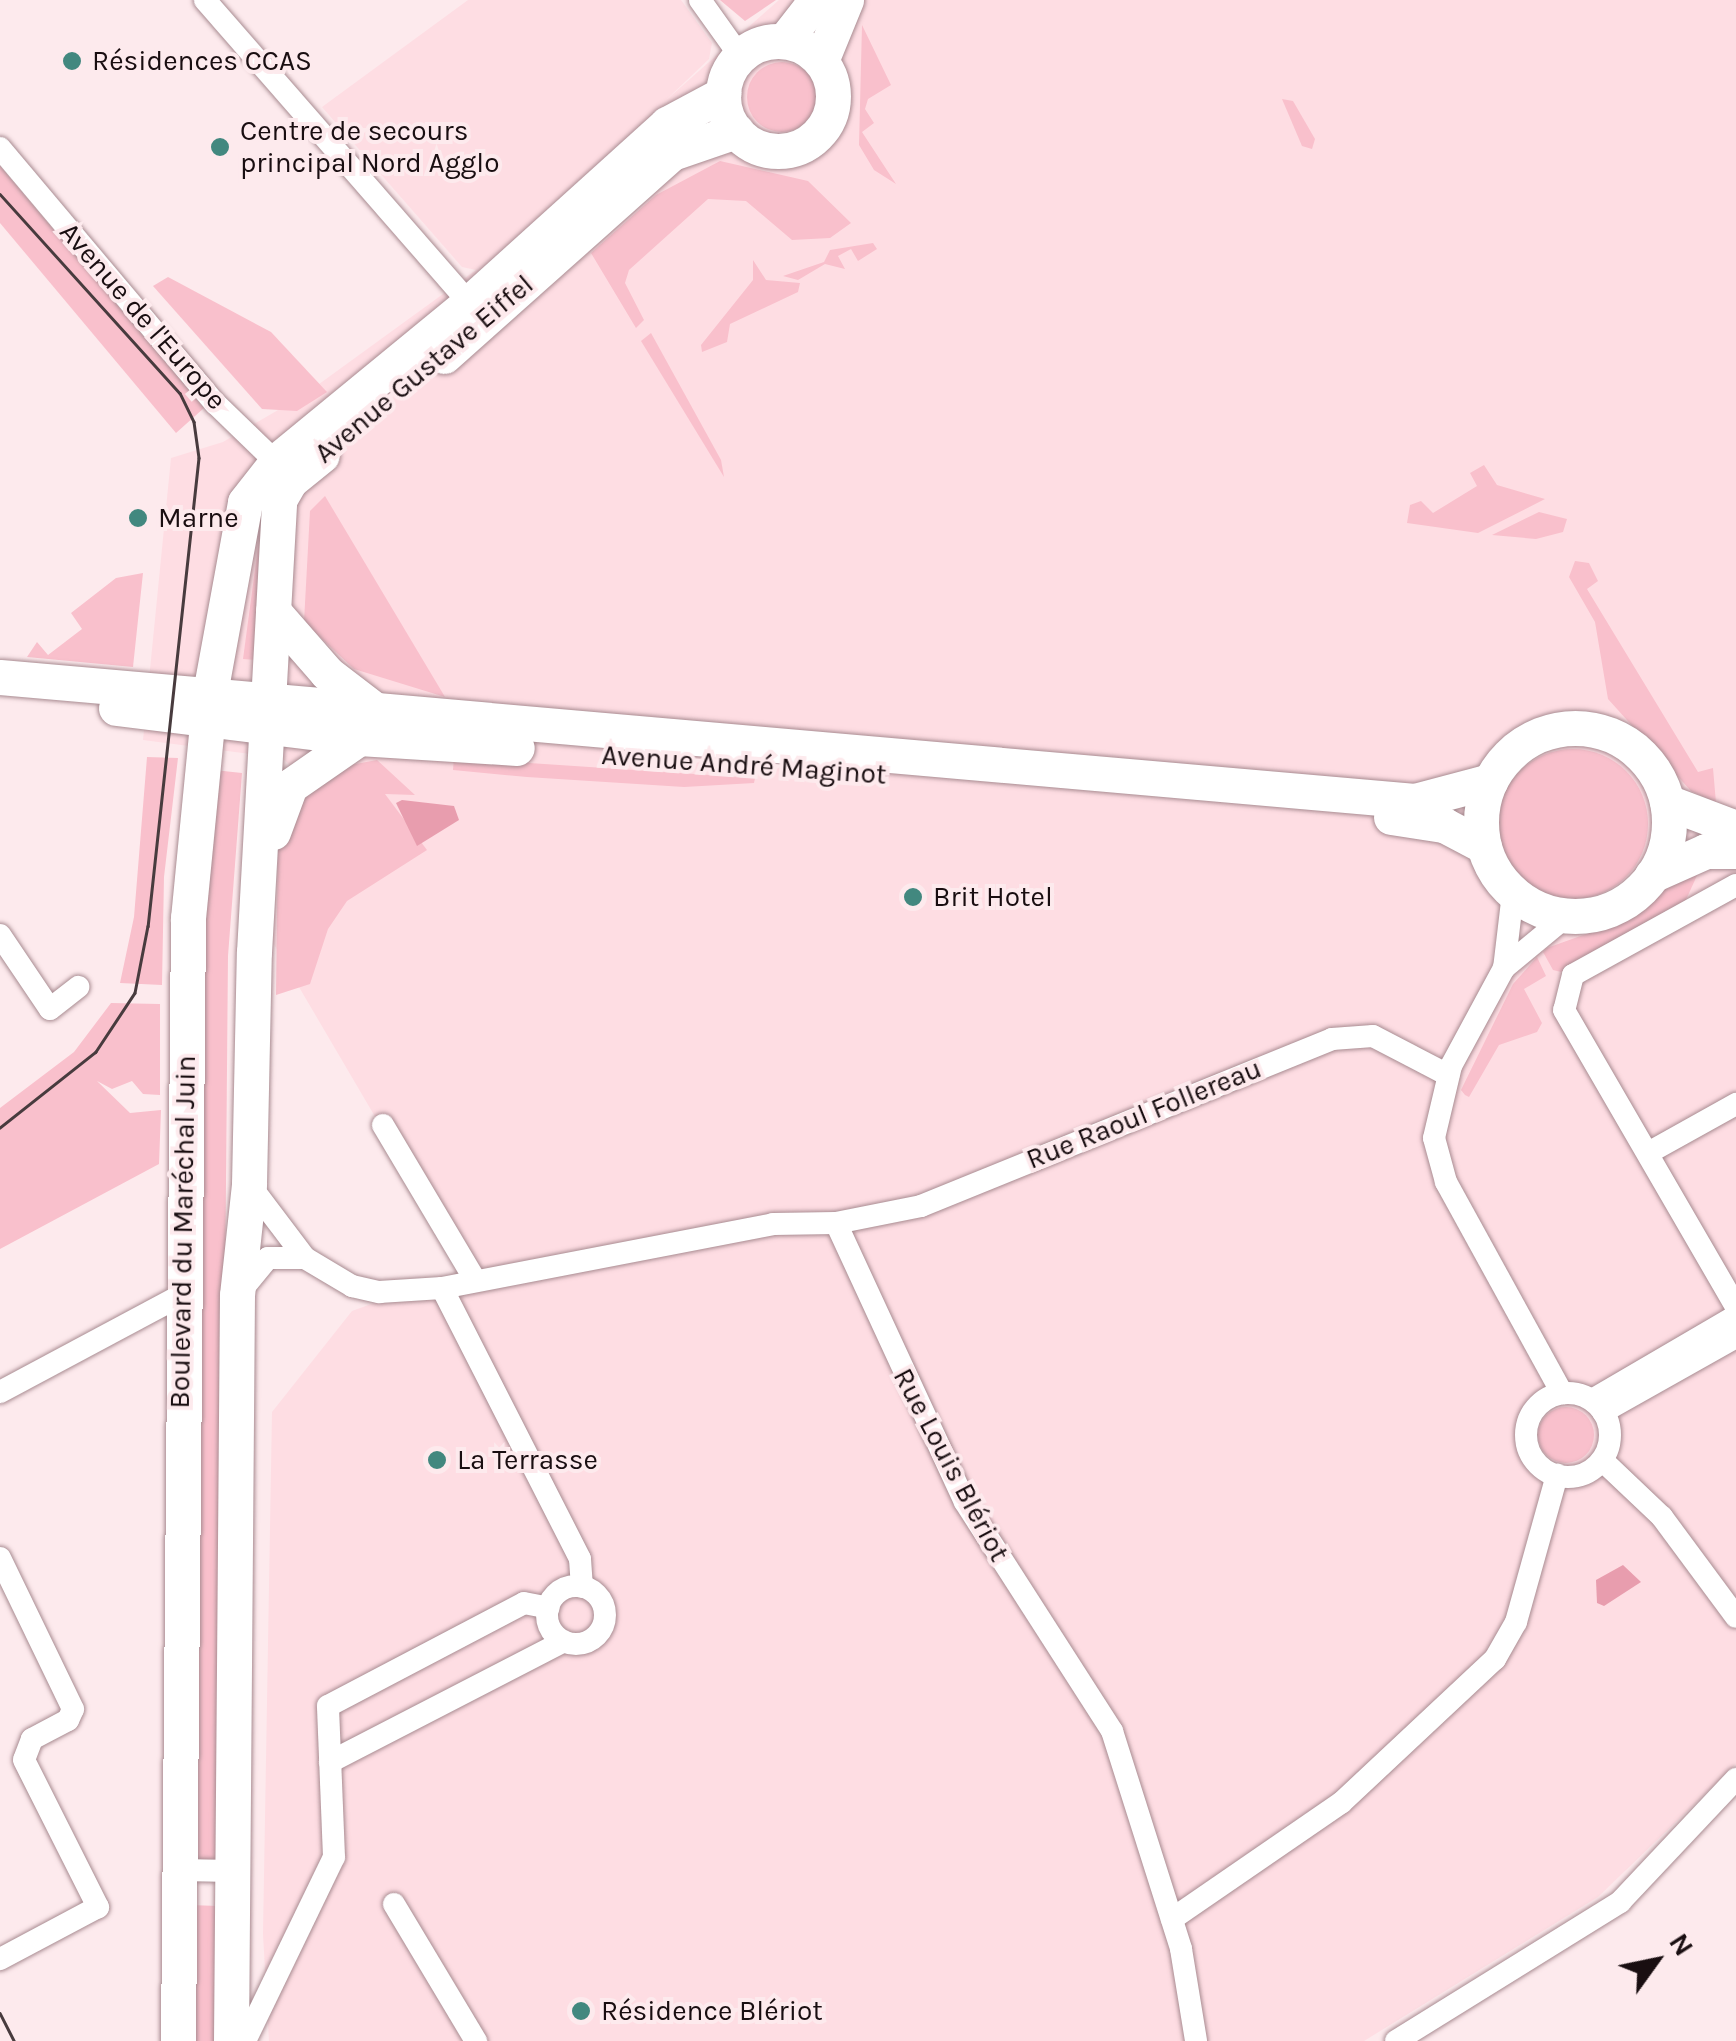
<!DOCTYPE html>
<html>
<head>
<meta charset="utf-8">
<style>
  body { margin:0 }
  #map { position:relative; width:1736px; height:2041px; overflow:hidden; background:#fdeaed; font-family:Karla,sans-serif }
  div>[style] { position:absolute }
  .built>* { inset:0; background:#fedde3 }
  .green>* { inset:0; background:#f9c0cc; transform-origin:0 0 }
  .round { border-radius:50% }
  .water>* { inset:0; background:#e89dae }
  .roads { filter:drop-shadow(0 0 2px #a88b91) drop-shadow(0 0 2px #a88b91) }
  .minor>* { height:22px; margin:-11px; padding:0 11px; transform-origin:11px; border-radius:11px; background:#fff }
  .minor>.ring { margin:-11px; padding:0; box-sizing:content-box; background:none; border:22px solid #fff; border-radius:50% }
  .primary>* { height:35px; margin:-17.5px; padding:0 17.5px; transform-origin:17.5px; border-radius:17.5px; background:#fff }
  .primary>.ring { margin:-17.5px; padding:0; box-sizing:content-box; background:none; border:35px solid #fff; border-radius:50% }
  .tram>* { height:2.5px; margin:-1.25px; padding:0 1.25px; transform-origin:1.25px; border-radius:1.25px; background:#483b3e }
  .dots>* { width:28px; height:28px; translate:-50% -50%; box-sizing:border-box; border:5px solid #fdeaed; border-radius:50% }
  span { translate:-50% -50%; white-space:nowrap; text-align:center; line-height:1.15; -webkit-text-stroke:8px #fdeaed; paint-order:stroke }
  .poi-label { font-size:28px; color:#190e11 }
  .left { translate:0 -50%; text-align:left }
  .street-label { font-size:28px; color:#190e11 }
  .north { position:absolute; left:1606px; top:1911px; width:100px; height:100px; -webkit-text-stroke:8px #fdeaed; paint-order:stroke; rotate:57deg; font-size:28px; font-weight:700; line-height:40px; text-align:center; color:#190e11 }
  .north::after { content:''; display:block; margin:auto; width:35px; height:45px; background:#190e11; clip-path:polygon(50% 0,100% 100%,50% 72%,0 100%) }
</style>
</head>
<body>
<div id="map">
  <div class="built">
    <div style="clip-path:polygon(468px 0,681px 0,712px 43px,709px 59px,664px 102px,779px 0,1736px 0,1736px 1764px,1598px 1897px,1364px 2041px,269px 2041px,263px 1934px,272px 1412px,352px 1311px,465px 1270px,272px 941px,279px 841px,308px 781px,282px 758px,143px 740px,171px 458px,223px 442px,304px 395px,476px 270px,462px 267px,322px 107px)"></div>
  </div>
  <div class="green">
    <div style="clip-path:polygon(720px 0,776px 0,745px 21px)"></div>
    <div style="clip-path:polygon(862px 25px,891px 85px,868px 99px,865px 109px,874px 123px,862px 132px,896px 184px,874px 170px,859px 145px)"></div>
    <div class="round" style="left:747px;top:62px;width:70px;height:70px"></div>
    <div style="clip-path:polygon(1282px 99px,1293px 101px,1315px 139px,1312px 149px,1302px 146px)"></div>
    <div style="clip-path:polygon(720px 161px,808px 181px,851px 223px,830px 238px,792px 240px,746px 201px,708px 199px,629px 270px,625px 283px,644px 320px,636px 328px,591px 253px,656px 195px)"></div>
    <div style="clip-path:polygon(0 166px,204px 408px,176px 433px,0 223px)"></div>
    <div style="clip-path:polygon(873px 243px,877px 249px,858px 261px,851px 249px,838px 256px,845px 269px,825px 264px,798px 280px,783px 276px,824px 262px,830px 250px)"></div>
    <div style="clip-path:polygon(753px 260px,766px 280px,800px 283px,798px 292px,730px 324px,727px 342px,702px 352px,701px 345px,753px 280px)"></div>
    <div style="clip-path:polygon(168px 277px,271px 332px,327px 392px,297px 411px,262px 409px,153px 286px)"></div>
    <div style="clip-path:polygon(651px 333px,721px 460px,724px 477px,641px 341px)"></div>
    <div style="clip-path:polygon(1484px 465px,1497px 485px,1545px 499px,1478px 533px,1407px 523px,1410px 505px,1421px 501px,1433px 513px,1477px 486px,1470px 473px)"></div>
    <div style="clip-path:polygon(325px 496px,445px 697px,354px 669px,304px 622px,310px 511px)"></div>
    <div style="clip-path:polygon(1539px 512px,1567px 519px,1563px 532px,1536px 539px,1492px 535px)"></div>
    <div style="clip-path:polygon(262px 518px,257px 660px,243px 659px)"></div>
    <div style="clip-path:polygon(1575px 561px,1589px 563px,1598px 581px,1587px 589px,1698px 772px,1713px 768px,1716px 803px,1691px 791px,1608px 699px,1595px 622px,1569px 577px)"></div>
    <div style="clip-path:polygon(143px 573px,133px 667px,27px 657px,37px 642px,48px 655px,82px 629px,71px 613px,116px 578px)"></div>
    <div class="round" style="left:1498px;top:749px;width:150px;height:150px"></div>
    <div style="clip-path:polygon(147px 757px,178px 758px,164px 877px,162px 985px,120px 983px,134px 917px)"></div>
    <div style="clip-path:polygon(454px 758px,755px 778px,754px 783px,684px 787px,527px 777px,453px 770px)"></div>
    <div style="clip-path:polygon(377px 760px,415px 795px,385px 794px,427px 850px,347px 901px,328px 929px,310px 984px,276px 995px,278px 834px,294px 803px,340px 767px)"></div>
    <div style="clip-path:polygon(214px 770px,242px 773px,228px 956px,220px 1861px,189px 1861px,199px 1032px)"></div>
    <div style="clip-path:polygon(1699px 871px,1685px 902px,1561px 972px,1553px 970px,1543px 952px,1547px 948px,1625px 920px,1677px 879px)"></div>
    <div style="clip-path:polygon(1537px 957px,1546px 976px,1524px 989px,1542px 1023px,1537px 1032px,1499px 1045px,1469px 1097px,1465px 1095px,1461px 1090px,1513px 984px)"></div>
    <div style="clip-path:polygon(111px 1003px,160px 1004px,160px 1095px,143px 1094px,132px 1081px,112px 1089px,97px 1081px,130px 1113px,161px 1110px,159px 1164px,0 1249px,0 1108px,74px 1052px)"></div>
    <div class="round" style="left:1538px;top:1407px;width:56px;height:56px"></div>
    <div style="left:189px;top:1905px;width:30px;height:136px;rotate:2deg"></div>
  </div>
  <div class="water">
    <div style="clip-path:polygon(402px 800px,454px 806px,459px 820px,417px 846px,396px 803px)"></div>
    <div style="clip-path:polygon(1623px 1565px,1641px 1582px,1604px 1606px,1597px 1603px,1596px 1580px)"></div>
  </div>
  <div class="roads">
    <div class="minor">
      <div style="left:205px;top:0;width:402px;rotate:48.9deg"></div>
      <div style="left:700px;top:0;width:69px;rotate:54.5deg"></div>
      <div style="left:0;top:148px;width:334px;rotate:49.9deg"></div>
      <div style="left:215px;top:403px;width:95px;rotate:44.1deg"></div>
      <div style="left:1736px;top:885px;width:186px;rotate:151.1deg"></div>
      <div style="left:1573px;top:975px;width:36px;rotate:104deg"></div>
      <div style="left:1564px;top:1010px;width:343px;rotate:59.9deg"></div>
      <div style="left:1513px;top:893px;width:76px;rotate:96.8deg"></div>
      <div style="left:1504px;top:968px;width:111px;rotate:118.4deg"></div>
      <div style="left:1451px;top:1066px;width:74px;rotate:103.3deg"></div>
      <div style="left:1434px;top:1138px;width:46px;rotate:74.7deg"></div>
      <div style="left:1446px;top:1182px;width:241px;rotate:61.2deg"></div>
      <div style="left:0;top:935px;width:89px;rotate:56deg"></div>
      <div style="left:50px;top:1009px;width:36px;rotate:-38deg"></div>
      <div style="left:1504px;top:968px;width:83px;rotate:-39.6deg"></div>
      <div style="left:383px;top:1125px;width:180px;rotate:59.3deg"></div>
      <div style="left:1648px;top:1153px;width:101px;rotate:-29.1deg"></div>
      <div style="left:249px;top:1184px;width:93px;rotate:52.9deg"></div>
      <div style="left:305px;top:1258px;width:55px;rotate:30.8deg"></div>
      <div style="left:352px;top:1286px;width:28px;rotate:13deg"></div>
      <div style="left:379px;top:1292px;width:63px;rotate:-3.6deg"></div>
      <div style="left:442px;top:1288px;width:337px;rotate:-10.9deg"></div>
      <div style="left:773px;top:1224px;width:63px;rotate:-0.9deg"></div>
      <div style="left:836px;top:1223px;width:307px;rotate:65.2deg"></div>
      <div style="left:965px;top:1502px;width:272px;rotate:57.3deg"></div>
      <div style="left:1112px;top:1731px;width:229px;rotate:72.4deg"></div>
      <div style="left:1181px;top:1949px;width:93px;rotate:80.7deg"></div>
      <div style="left:836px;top:1223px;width:87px;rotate:-11.3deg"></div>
      <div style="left:921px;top:1206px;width:444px;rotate:-22.1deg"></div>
      <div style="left:1332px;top:1039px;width:41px;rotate:-4.2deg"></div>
      <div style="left:1373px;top:1036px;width:85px;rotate:27.5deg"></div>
      <div style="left:442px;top:1288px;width:304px;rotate:63deg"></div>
      <div style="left:580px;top:1559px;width:28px;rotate:86deg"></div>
      <div style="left:240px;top:1292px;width:44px;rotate:-50.5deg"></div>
      <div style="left:268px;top:1258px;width:37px"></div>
      <div style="left:0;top:1392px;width:206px;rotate:-28.1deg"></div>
      <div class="ring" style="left:1526px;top:1393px;width:62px;height:62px"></div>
      <div style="left:1592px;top:1400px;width:167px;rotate:-30.3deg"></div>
      <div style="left:1603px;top:1412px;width:153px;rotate:-29.4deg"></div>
      <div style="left:1602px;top:1460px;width:83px;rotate:43.5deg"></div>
      <div style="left:1662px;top:1517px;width:124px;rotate:53.5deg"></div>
      <div style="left:0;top:1558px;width:168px;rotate:64.2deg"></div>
      <div style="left:73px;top:1709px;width:12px;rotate:114deg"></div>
      <div style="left:68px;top:1720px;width:41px;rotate:152.2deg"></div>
      <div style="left:32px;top:1739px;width:22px;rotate:111deg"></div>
      <div style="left:24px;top:1760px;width:165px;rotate:63.3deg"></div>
      <div style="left:98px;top:1907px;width:111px;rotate:152deg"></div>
      <div class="ring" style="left:547px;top:1586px;width:36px;height:36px"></div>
      <div style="left:330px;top:1762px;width:263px;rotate:-27.3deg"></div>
      <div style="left:178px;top:1870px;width:57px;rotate:1deg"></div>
      <div style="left:394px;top:1904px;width:160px;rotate:59.1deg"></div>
      <div style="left:1172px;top:1919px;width:205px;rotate:-34.5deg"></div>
      <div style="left:1341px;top:1803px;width:211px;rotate:-43.1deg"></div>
      <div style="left:1495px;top:1659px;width:43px;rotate:-60.4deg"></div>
      <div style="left:1516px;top:1622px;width:153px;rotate:-74.4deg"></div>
      <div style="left:245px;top:2041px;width:204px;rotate:-64.2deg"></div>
      <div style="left:334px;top:1857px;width:151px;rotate:-92.3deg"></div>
      <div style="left:328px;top:1706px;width:221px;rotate:-27.7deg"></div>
      <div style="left:524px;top:1603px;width:25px;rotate:11deg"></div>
      <div style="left:1396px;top:2041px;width:264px;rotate:-31.8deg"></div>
      <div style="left:1620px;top:1902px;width:169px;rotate:-46.7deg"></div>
    </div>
    <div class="primary">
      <div style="left:784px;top:41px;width:52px;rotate:-52deg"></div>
      <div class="ring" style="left:723px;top:41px;width:75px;height:75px"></div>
      <div style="left:821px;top:61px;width:66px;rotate:-67.7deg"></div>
      <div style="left:444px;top:356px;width:305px;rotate:-41.7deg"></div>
      <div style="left:672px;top:153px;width:68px;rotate:-19deg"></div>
      <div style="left:273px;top:611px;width:82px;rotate:48.9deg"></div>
      <div style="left:327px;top:673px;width:61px;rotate:37.6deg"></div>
      <div style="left:0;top:677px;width:1420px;rotate:5.01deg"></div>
      <div style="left:1415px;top:801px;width:78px;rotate:-14.9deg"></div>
      <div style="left:116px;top:708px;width:245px;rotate:7deg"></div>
      <div style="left:359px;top:738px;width:158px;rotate:3.6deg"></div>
      <div class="ring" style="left:1481px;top:728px;width:153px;height:153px"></div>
      <div style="left:1667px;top:802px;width:74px;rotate:20.6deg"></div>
      <div style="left:1391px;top:817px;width:54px;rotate:8.6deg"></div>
      <div style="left:1444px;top:825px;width:45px;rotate:27.7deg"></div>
      <div style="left:273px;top:832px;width:49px;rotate:-69.7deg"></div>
      <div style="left:290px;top:786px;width:84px;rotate:-34.8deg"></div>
      <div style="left:1652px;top:875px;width:59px;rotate:-24deg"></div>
      <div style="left:1706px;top:851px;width:30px"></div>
      <div style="left:178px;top:2041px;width:1123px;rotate:-89.49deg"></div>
      <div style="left:188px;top:918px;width:226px;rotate:-84.4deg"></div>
      <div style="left:210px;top:693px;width:194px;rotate:-79.6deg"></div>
      <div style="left:245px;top:502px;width:53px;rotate:-51.8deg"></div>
      <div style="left:278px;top:460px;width:247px;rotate:-39.4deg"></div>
      <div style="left:469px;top:303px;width:267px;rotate:-42.1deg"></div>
      <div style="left:667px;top:124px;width:64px;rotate:-28.2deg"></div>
      <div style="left:231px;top:2041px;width:746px;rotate:-89.54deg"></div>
      <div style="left:237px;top:1295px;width:112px;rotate:-83.8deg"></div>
      <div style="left:249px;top:1184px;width:232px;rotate:-88.8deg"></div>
      <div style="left:254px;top:952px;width:453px;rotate:-86.8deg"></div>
      <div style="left:279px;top:500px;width:22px;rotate:-60deg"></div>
      <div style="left:290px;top:481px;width:41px;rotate:-39.1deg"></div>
    </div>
  </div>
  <div class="tram">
    <div style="left:0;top:194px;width:268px;rotate:47.9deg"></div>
    <div style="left:180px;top:393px;width:32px;rotate:64deg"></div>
    <div style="left:194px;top:422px;width:36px;rotate:82deg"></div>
    <div style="left:199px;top:458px;width:471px;rotate:96.2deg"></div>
    <div style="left:148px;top:926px;width:68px;rotate:101deg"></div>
    <div style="left:135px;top:993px;width:71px;rotate:123.5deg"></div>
    <div style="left:96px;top:1052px;width:122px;rotate:141.6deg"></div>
    <div style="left:0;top:2013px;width:31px;rotate:63deg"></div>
  </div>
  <div class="dots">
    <div style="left:72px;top:61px;background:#42887f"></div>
    <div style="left:220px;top:147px;background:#42887f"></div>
    <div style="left:138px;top:518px;background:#42887f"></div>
    <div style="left:913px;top:897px;background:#42887f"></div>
    <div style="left:437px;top:1460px;background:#42887f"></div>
    <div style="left:581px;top:2011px;background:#42887f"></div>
  </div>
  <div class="poi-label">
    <span class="left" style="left:92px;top:61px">Résidences CCAS</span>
    <span class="left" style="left:240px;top:147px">Centre de secours<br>principal Nord Agglo</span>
    <span class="left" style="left:158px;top:518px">Marne</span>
    <span class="left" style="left:933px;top:897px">Brit Hotel</span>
    <span class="left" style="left:457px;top:1460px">La Terrasse</span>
    <span class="left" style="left:601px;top:2011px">Résidence Blériot</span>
  </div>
  <div class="street-label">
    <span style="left:143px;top:316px;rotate:49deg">Avenue de l'Europe</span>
    <span style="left:424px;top:369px;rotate:-40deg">Avenue Gustave Eiffel</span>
    <span style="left:744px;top:765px;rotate:4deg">Avenue André Maginot</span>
    <span style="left:1144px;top:1114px;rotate:-22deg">Rue Raoul Follereau</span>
    <span style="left:183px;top:1232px;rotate:-89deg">Boulevard du Maréchal Juin</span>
    <span style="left:951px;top:1465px;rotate:62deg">Rue Louis Blériot</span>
  </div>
  <div class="north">N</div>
</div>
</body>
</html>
